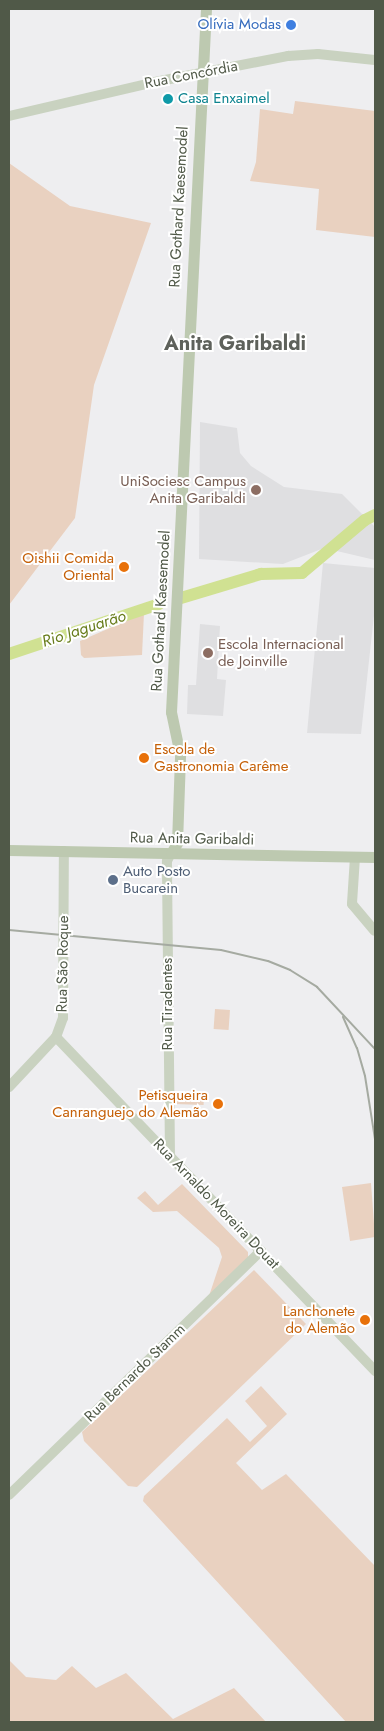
<!DOCTYPE html>
<html>
<head>
<meta charset="utf-8">
<style>
  body { margin:0 }
  #map { position:relative; width:384px; height:1731px; overflow:hidden; background:#eeeef0; font-family:Jost,sans-serif }
  div>[style] { position:absolute }
  .education>* { inset:0; background:#dfdfe1 }
  .green>* { inset:0; background:#e9d1c0; transform-origin:0 0 }
  .river>* { height:12px; margin:-6px; padding:0 6px; transform-origin:6px; border-radius:6px; background:#d0e192 }
  .secondary>* { height:10px; margin:-5px; padding:0 5px; transform-origin:5px; border-radius:5px; background:#c9d2c0 }
  .primary>* { height:11px; margin:-5.5px; padding:0 5.5px; transform-origin:5.5px; border-radius:5.5px; background:#bdc9b0 }
  .rail>* { height:2px; margin:-1px; padding:0 1px; transform-origin:1px; border-radius:1px; background:#a5aaa1 }
  .dots>* { width:14px; height:14px; translate:-50% -50%; box-sizing:border-box; border:2px solid #fff; border-radius:50% }
  span { translate:-50% -50%; white-space:nowrap; text-align:center; line-height:1.15; -webkit-text-stroke:4px #fff; paint-order:stroke }
  .shop-label { font-size:15px; color:#366cbe }
  .right { translate:-100% -50%; text-align:right }
  .street-label { font-size:15px; color:#505948 }
  .culture-label { font-size:15px; color:#0d838f }
  .left { translate:0 -50%; text-align:left }
  .education-label { font-size:15px; color:#785e54 }
  .food-label { font-size:15px; color:#c56008 }
  .service-label { font-size:15px; color:#4e5e75 }
  .water-label { font-size:16px; color:#677c1b; font-style:italic }
  .district-label { font-size:20px; color:#5e615b; font-weight:700 }
  .frame { position:absolute; inset:0; border:10px solid #505948; pointer-events:none }
</style>
</head>
<body>
<div id="map">
  <div class="education">
    <div style="clip-path:polygon(200px 422px,237px 428px,240px 453px,251px 466px,284px 487px,342px 494px,375px 527px,375px 560px,324px 548px,283px 564px,199px 559px)"></div>
    <div style="clip-path:polygon(323px 563px,375px 568px,375px 606px,361px 734px,307px 733px)"></div>
    <div style="clip-path:polygon(200px 624px,220px 626px,217px 679px,226px 680px,223px 716px,187px 714px,188px 685px,196px 685px)"></div>
  </div>
  <div class="green">
    <div style="clip-path:polygon(295px 101px,375px 111px,375px 237px,316px 230px,319px 189px,250px 181px,256px 162px,260px 109px,293px 114px)"></div>
    <div style="clip-path:polygon(9px 163px,70px 206px,151px 223px,94px 385px,75px 518px,9px 605px)"></div>
    <div style="clip-path:polygon(144px 613px,142px 655px,84px 658px,81px 655px,80px 641px)"></div>
    <div style="left:215px;top:1009px;width:15px;height:20px;rotate:4deg"></div>
    <div style="left:175px;top:1092px;width:29px;height:12px;rotate:2deg"></div>
    <div style="clip-path:polygon(371px 1183px,375px 1237px,350px 1241px,342px 1187px)"></div>
    <div style="clip-path:polygon(182px 1184px,248px 1252px,248px 1258px,209px 1296px,222px 1257px,219px 1248px,177px 1211px,153px 1212px,137px 1198px,145px 1191px,158px 1205px)"></div>
    <div style="clip-path:polygon(254px 1270px,306px 1324px,137px 1487px,128px 1486px,84px 1441px,82px 1432px)"></div>
    <div style="clip-path:polygon(261px 1386px,287px 1414px,236px 1463px,262px 1490px,286px 1474px,375px 1566px,375px 1722px,346px 1722px,143px 1501px,144px 1496px,227px 1418px,250px 1442px,267px 1426px,245px 1401px)"></div>
    <div style="clip-path:polygon(9px 1660px,26px 1677px,56px 1680px,72px 1666px,96px 1688px,126px 1673px,173px 1719px,234px 1688px,266px 1722px,9px 1722px)"></div>
  </div>
  <div class="river">
    <div style="left:181px;top:598px;width:84px;rotate:-16.7deg"></div>
    <div style="left:261px;top:574px;width:41px;rotate:-1.4deg"></div>
    <div style="left:302px;top:573px;width:82px;rotate:-40.1deg"></div>
    <div style="left:365px;top:520px;width:11px;rotate:-27deg"></div>
    <div style="left:9px;top:654px;width:158px;rotate:-18.4deg"></div>
  </div>
  <div class="secondary">
    <div style="left:9px;top:116px;width:150px;rotate:-13.1deg"></div>
    <div style="left:155px;top:82px;width:136px;rotate:-11.1deg"></div>
    <div style="left:288px;top:56px;width:30px;rotate:-4deg"></div>
    <div style="left:318px;top:54px;width:57px;rotate:6deg"></div>
    <div style="left:355px;top:857px;width:47px;rotate:93.7deg"></div>
    <div style="left:352px;top:904px;width:35px;rotate:50deg"></div>
    <div style="left:56px;top:1037px;width:462px;rotate:46.3deg"></div>
    <div style="left:9px;top:1087px;width:69px;rotate:-46.8deg"></div>
    <div style="left:56px;top:1037px;width:20px;rotate:-70deg"></div>
    <div style="left:63px;top:1018px;width:167px;rotate:-89.7deg"></div>
    <div style="left:170px;top:1156px;width:295px;rotate:-90.6deg"></div>
    <div style="left:167px;top:861px;width:9px;rotate:-63deg"></div>
    <div style="left:9px;top:1495px;width:351px;rotate:-44.1deg"></div>
  </div>
  <div class="primary">
    <div style="left:9px;top:850px;width:366px;rotate:1.1deg"></div>
    <div style="left:171px;top:853px;width:12px;rotate:-59deg"></div>
    <div style="left:177px;top:843px;width:88px;rotate:-88deg"></div>
    <div style="left:180px;top:755px;width:44px;rotate:-101.8deg"></div>
    <div style="left:171px;top:712px;width:704px;rotate:-87.15deg"></div>
  </div>
  <div class="rail">
    <div style="left:9px;top:930px;width:213px;rotate:5.4deg"></div>
    <div style="left:221px;top:950px;width:48px;rotate:13.2deg"></div>
    <div style="left:268px;top:961px;width:24px;rotate:22deg"></div>
    <div style="left:290px;top:970px;width:32px;rotate:32deg"></div>
    <div style="left:317px;top:987px;width:85px;rotate:46.9deg"></div>
    <div style="left:343px;top:1017px;width:34px;rotate:66deg"></div>
    <div style="left:357px;top:1048px;width:29px;rotate:74deg"></div>
    <div style="left:365px;top:1076px;width:64px;rotate:81deg"></div>
  </div>
  <div class="dots">
    <div style="left:291px;top:25px;background:#3f7fe0"></div>
    <div style="left:168px;top:99px;background:#0f9aa8"></div>
    <div style="left:256px;top:490px;background:#8d6e63"></div>
    <div style="left:124px;top:567px;background:#e8710a"></div>
    <div style="left:208px;top:653px;background:#8d6e63"></div>
    <div style="left:144px;top:758px;background:#e8710a"></div>
    <div style="left:113px;top:880px;background:#5c6f8a"></div>
    <div style="left:218px;top:1104px;background:#e8710a"></div>
    <div style="left:365px;top:1320px;background:#e8710a"></div>
  </div>
  <div class="shop-label">
    <span class="right" style="left:281px;top:25px">Olívia Modas</span>
  </div>
  <div class="street-label">
    <span style="left:191px;top:75px;rotate:-11deg">Rua Concórdia</span>
    <span style="left:179px;top:207px;rotate:-87deg">Rua Gothard Kaesemodel</span>
    <span style="left:161px;top:611px;rotate:-87deg">Rua Gothard Kaesemodel</span>
    <span style="left:192px;top:839px;rotate:1deg">Rua Anita Garibaldi</span>
    <span style="left:63px;top:964px;rotate:-89deg">Rua São Roque</span>
    <span style="left:168px;top:1004px;rotate:-90deg">Rua Tiradentes</span>
    <span style="left:216px;top:1204px;rotate:46deg">Rua Arnaldo Moreira Douat</span>
    <span style="left:135px;top:1373px;rotate:-44deg">Rua Bernardo Stamm</span>
  </div>
  <div class="culture-label">
    <span class="left" style="left:178px;top:99px">Casa Enxaimel</span>
  </div>
  <div class="education-label">
    <span class="right" style="left:246px;top:490px">UniSociesc Campus<br>Anita Garibaldi</span>
    <span class="left" style="left:218px;top:653px">Escola Internacional<br>de Joinville</span>
  </div>
  <div class="food-label">
    <span class="right" style="left:114px;top:567px">Oishii Comida<br>Oriental</span>
    <span class="left" style="left:154px;top:758px">Escola de<br>Gastronomia Carême</span>
    <span class="right" style="left:208px;top:1104px">Petisqueira<br>Canranguejo do Alemão</span>
    <span class="right" style="left:355px;top:1320px">Lanchonete<br>do Alemão</span>
  </div>
  <div class="service-label">
    <span class="left" style="left:123px;top:880px">Auto Posto<br>Bucarein</span>
  </div>
  <div class="water-label">
    <span style="left:84px;top:629px;rotate:-18deg">Rio Jaguarão</span>
  </div>
  <div class="district-label">
    <span style="left:235px;top:343px">Anita Garibaldi</span>
  </div>
  <div class="frame"></div>
</div>
</body>
</html>
